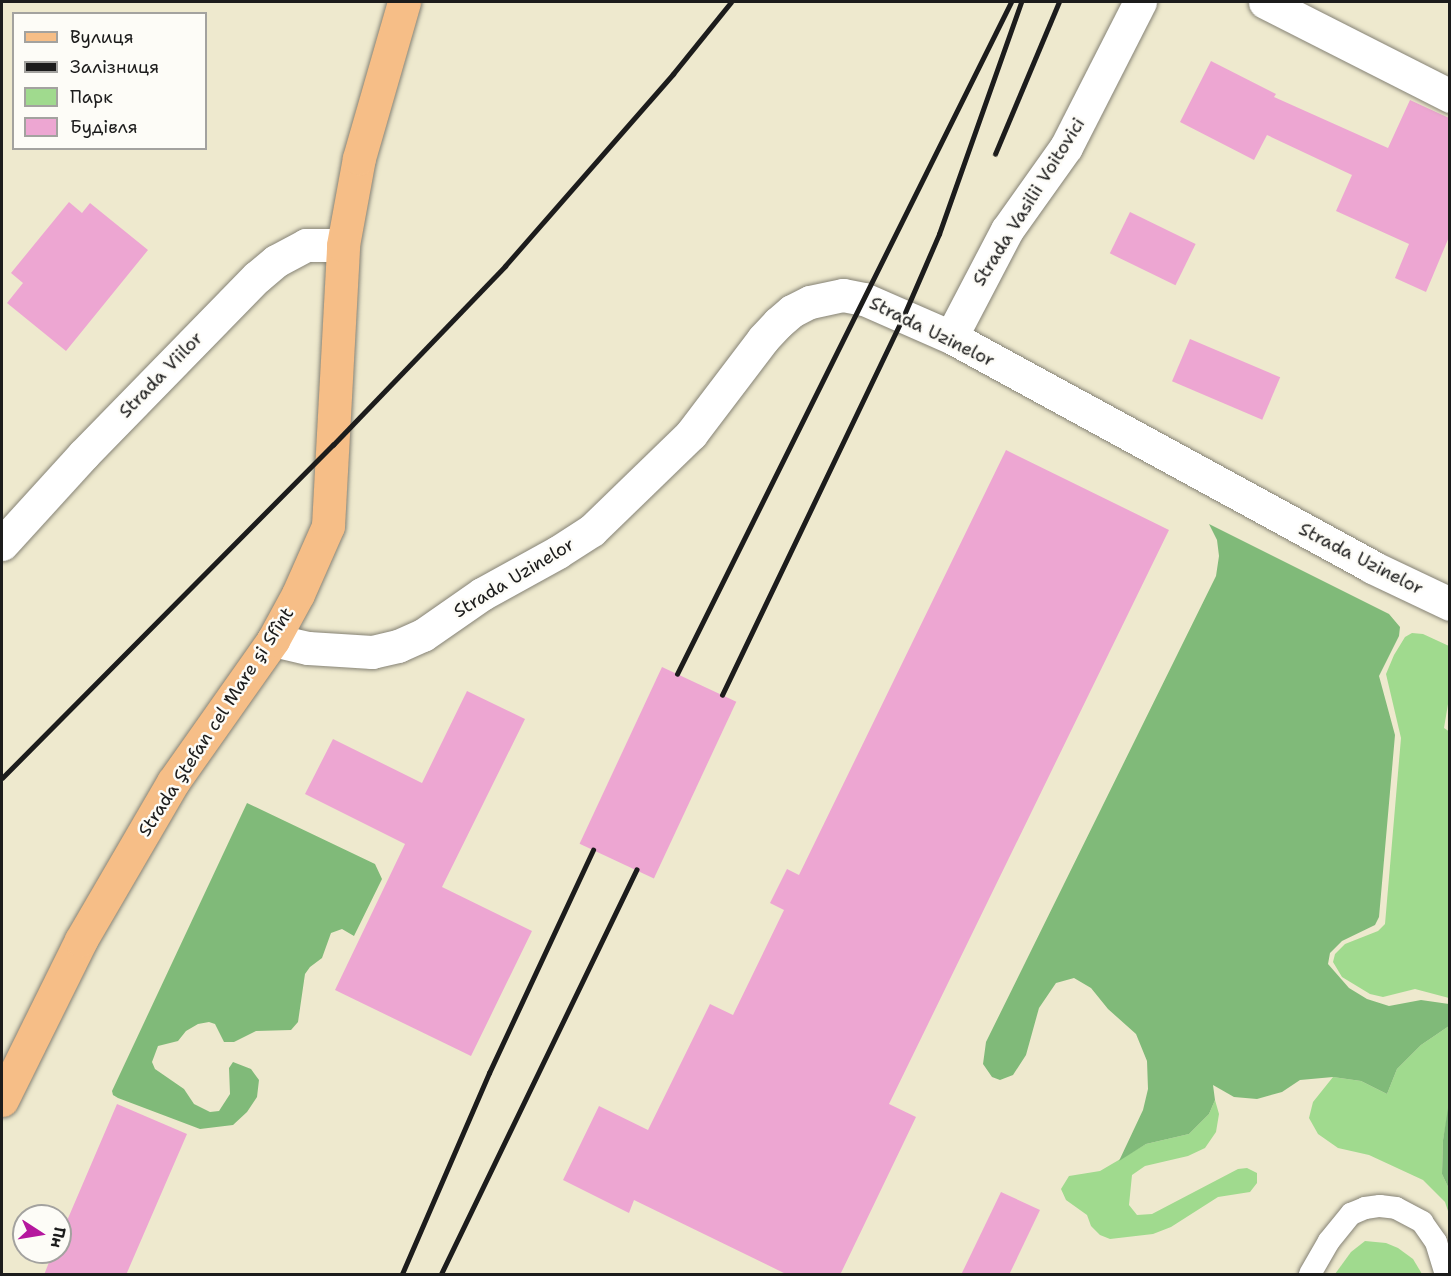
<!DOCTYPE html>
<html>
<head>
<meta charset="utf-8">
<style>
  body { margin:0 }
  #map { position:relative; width:1451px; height:1276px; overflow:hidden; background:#eee9ce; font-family:"Shantell Sans",sans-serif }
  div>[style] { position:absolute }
  .green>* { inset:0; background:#a0da8e }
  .forest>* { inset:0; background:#80ba79 }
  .building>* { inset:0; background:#eda6d2; transform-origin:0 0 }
  .roads { filter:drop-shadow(0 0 2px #858275) drop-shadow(0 0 2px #858275) }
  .service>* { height:22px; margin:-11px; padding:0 11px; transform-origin:11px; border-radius:11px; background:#fff }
  .minor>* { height:33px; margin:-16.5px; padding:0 16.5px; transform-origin:16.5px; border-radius:16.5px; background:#fff }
  .primary>* { height:33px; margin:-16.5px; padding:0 16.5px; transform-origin:16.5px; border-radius:16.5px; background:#f6be87 }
  .rail>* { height:4.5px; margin:-2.25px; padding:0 2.25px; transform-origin:2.25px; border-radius:2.25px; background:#1c1c1c }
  span { translate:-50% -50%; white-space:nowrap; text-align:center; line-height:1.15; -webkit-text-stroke:5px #fdfcf7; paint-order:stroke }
  .street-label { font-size:18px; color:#1c1c1c }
  .frame { position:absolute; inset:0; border:3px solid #1c1c1c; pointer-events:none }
  .legend { position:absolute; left:12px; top:12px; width:195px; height:138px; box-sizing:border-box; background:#fdfcf7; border:2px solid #a3a29f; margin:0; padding:8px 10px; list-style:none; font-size:18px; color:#1c1c1c }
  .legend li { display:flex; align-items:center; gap:12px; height:30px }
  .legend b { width:30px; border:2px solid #a3a29f }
  .north { position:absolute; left:12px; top:1204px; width:60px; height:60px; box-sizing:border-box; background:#fdfcf7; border:2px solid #a3a29f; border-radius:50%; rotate:102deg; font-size:16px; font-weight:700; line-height:24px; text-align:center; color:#1c1c1c }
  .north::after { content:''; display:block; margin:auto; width:21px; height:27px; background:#b5179e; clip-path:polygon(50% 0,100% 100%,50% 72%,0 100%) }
</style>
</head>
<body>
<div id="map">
  <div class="green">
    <div style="clip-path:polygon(1412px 633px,1423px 634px,1449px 646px,1449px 698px,1444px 728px,1450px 732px,1449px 998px,1415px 989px,1383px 997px,1370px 994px,1342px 977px,1333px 962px,1335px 954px,1345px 944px,1378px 931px,1385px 924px,1401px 738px,1386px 674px,1394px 655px,1405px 637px)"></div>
    <div style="clip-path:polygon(1449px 1026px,1450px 1102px,1443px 1140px,1442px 1174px,1449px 1189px,1449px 1214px,1445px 1202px,1423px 1180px,1369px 1155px,1338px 1148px,1318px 1134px,1309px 1118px,1313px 1102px,1333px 1077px,1361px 1081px,1387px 1094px,1397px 1069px,1421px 1045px)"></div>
    <div style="clip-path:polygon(1215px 1100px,1219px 1114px,1216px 1132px,1205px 1148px,1188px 1156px,1145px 1166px,1132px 1175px,1129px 1205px,1137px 1215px,1152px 1214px,1238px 1169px,1247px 1168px,1257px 1173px,1257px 1183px,1250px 1192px,1218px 1197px,1171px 1227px,1153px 1234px,1110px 1239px,1100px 1235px,1091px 1226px,1087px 1215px,1066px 1200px,1061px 1189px,1069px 1176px,1100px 1171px,1146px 1144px,1189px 1134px,1209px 1114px)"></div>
    <div style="clip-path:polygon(1365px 1241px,1386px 1243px,1398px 1248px,1413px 1259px,1422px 1274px,1335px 1274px,1351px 1252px)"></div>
  </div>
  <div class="forest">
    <div style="clip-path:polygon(1209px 524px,1389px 614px,1400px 627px,1399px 636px,1379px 676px,1395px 735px,1379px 917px,1375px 925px,1342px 941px,1330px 953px,1328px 964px,1349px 988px,1367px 999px,1389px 1006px,1421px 1000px,1449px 1004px,1449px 1026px,1421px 1045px,1397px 1069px,1387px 1094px,1361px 1081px,1333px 1077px,1300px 1080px,1282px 1092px,1257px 1099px,1234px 1097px,1213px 1085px,1215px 1100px,1209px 1114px,1189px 1134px,1146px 1144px,1119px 1161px,1143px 1110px,1148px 1089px,1147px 1061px,1136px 1034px,1108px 1009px,1091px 988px,1074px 978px,1056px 983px,1039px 1008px,1026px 1055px,1013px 1075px,1000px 1080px,992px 1077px,983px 1064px,986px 1042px,1216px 576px,1219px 556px,1217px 540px)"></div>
    <div style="clip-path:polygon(247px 803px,375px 864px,382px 879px,354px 936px,342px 929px,331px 933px,322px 958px,310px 967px,305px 974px,298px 1022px,291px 1030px,256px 1031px,234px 1042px,224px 1042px,215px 1024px,209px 1022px,198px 1024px,186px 1031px,178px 1041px,158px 1046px,152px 1062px,155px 1069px,184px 1089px,194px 1104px,210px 1112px,219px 1111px,230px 1094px,229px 1068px,233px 1062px,251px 1069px,259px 1080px,257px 1097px,247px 1112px,233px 1125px,200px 1129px,118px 1098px,113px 1095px,112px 1091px)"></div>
    <div style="clip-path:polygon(1449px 1102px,1449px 1189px,1442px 1174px,1443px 1140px)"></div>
  </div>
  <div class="building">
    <div style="clip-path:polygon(1211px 61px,1276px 94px,1274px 97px,1388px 148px,1410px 100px,1449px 118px,1449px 237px,1426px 292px,1395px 278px,1409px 244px,1336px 211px,1352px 175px,1267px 135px,1254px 160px,1180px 122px)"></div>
    <div style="clip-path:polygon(69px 202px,82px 213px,90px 203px,148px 250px,66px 351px,7px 303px,23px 283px,11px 273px)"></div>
    <div style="left:1130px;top:212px;width:73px;height:46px;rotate:26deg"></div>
    <div style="left:1190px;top:339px;width:98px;height:46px;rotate:23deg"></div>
    <div style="clip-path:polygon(1006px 450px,1169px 530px,889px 1104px,916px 1117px,840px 1275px,788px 1275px,634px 1200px,629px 1213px,563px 1180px,599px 1106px,648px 1130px,710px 1004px,733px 1015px,784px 910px,770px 903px,787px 869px,799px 875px)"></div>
    <div style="left:662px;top:667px;width:82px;height:195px;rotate:25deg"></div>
    <div style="clip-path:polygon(467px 691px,525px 719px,442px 887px,532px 931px,471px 1056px,335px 990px,405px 844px,305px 794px,333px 739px,422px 783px)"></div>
    <div style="clip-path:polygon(117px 1104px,187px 1134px,126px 1275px,44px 1275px,53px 1252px,60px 1252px,60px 1237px)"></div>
    <div style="clip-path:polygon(1001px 1192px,1040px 1210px,1009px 1275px,961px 1275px)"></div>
  </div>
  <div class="roads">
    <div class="service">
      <div style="left:1310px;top:1274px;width:38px;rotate:-60deg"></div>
      <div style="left:1329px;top:1241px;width:35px;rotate:-51deg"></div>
      <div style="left:1351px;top:1214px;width:15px;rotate:-23deg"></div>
      <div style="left:1365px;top:1208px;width:15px;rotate:-8deg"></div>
      <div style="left:1380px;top:1206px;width:16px;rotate:7deg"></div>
      <div style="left:1396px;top:1208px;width:30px;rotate:28deg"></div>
      <div style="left:1422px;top:1222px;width:24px;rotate:55deg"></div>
      <div style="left:1436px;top:1242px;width:34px;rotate:73deg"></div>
    </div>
    <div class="minor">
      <div style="left:1265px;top:2px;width:208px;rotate:26.9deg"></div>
      <div style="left:951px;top:337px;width:121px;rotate:-62.4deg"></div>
      <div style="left:1007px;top:230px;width:102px;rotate:-54.6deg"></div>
      <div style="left:1066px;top:147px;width:163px;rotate:-63deg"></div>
      <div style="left:2px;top:544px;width:120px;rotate:-47.7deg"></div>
      <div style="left:83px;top:455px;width:249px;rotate:-45.7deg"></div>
      <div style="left:257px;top:277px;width:25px;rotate:-40deg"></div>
      <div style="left:276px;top:261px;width:34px;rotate:-28deg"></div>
      <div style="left:306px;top:245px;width:37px"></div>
      <div style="left:273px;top:640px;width:36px;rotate:13deg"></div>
      <div style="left:308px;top:648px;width:64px;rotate:3.6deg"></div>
      <div style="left:372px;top:652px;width:27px;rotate:-13deg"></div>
      <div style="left:398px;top:646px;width:27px;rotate:-24deg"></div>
      <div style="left:423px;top:635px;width:72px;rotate:-34.8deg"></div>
      <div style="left:482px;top:594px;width:87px;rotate:-28.9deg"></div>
      <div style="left:558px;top:552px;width:40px;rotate:-32.9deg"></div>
      <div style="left:592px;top:530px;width:138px;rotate:-44.1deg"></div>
      <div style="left:691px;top:434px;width:119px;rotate:-52.8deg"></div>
      <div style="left:763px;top:339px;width:22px;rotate:-47deg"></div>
      <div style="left:778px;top:323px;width:18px;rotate:-41deg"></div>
      <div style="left:792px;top:311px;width:20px;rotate:-27deg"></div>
      <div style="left:810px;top:302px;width:34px;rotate:-12deg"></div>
      <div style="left:843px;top:295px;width:21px;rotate:11deg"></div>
      <div style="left:864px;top:299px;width:95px;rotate:23.6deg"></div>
      <div style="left:951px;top:337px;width:480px;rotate:28.6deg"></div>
      <div style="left:1372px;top:567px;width:86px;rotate:25.4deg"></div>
    </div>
    <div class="primary">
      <div style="left:2px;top:1100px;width:178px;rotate:-63.7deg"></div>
      <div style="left:81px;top:940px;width:183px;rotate:-59.8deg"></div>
      <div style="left:173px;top:782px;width:174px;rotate:-54.8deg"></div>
      <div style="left:273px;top:640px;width:52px;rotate:-61.5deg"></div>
      <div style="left:298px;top:594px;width:74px;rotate:-66.2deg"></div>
      <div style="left:328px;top:526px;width:281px;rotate:-86.9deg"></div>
      <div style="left:343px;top:245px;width:88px;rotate:-79.6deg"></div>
      <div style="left:359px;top:158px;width:162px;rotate:-73.9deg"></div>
    </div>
  </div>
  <div class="rail">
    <div style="left:995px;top:154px;width:165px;rotate:-67.2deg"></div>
    <div style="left:677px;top:674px;width:750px;rotate:-63.57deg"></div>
    <div style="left:722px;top:695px;width:421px;rotate:-64.4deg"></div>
    <div style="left:904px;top:315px;width:88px;rotate:-66.6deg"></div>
    <div style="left:939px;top:234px;width:246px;rotate:-70.5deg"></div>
    <div style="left:2px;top:778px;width:470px;rotate:-45.2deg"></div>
    <div style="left:333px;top:445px;width:248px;rotate:-46.1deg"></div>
    <div style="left:505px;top:266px;width:255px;rotate:-48.8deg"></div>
    <div style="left:673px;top:74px;width:92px;rotate:-51.1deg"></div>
    <div style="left:402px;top:1274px;width:219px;rotate:-66.6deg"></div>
    <div style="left:489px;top:1073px;width:246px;rotate:-65deg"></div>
    <div style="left:441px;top:1274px;width:449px;rotate:-64.2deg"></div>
  </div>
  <div class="street-label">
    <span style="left:1029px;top:202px;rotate:-58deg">Strada Vasilii Voitovici</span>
    <span style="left:932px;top:332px;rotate:26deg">Strada Uzinelor</span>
    <span style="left:161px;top:375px;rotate:-46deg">Strada Viilor</span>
    <span style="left:1361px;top:559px;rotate:27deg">Strada Uzinelor</span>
    <span style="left:514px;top:578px;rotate:-31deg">Strada Uzinelor</span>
    <span style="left:216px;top:722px;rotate:-57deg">Strada Ştefan cel Mare şi Sfînt</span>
  </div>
  <div class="frame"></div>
  <ul class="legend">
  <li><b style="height:8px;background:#f6be87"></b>Вулиця</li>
  <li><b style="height:8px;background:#1c1c1c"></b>Залізниця</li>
  <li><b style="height:16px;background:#a0da8e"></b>Парк</li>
  <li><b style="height:16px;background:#eda6d2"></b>Будівля</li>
  </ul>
  <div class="north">Пн</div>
</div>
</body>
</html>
